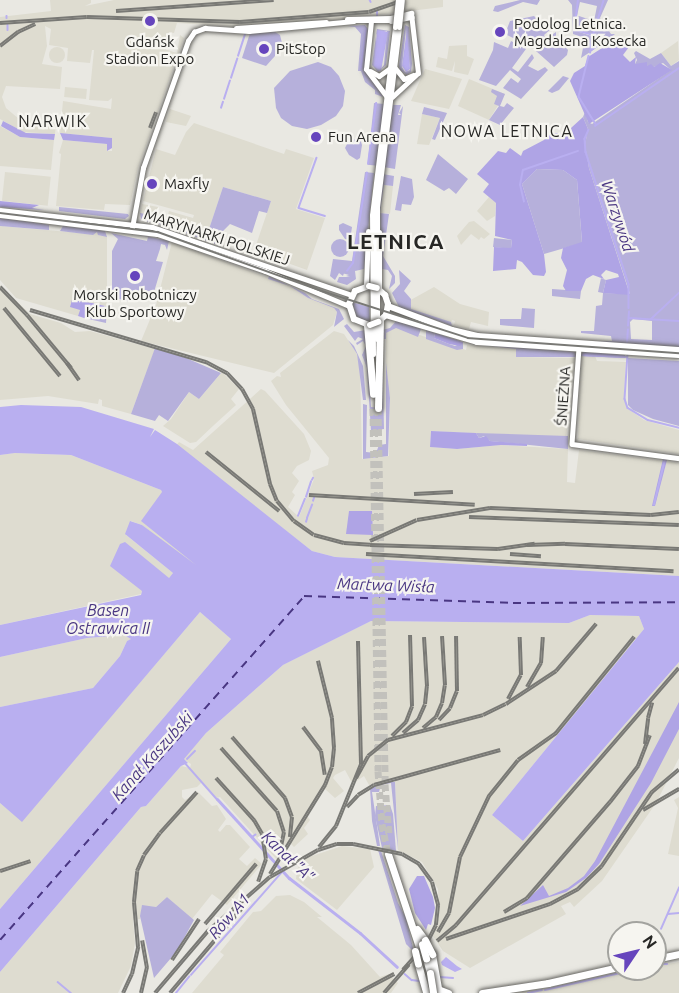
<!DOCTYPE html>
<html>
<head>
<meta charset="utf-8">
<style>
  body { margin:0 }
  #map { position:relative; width:679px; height:993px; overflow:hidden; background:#e9e8e2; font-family:Ubuntu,sans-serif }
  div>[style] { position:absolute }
  .built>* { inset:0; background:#dedcd0; transform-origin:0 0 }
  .round { border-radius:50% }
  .green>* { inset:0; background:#b6b0db; transform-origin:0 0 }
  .forest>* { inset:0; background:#afa4e5 }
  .water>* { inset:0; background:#b9aff0 }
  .stream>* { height:1.5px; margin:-0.75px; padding:0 0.75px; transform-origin:0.75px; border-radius:0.75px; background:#b9aff0 }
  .canal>* { height:3px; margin:-1.5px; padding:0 1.5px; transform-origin:1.5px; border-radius:1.5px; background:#b9aff0 }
  .ferry>* { height:1.5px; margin-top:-0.75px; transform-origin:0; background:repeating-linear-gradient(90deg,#493682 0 8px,transparent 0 14px) }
  .trunk-tunnel>* { height:7px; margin-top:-3.5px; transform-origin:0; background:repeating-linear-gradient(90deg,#c2c1bc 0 7px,transparent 0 10.5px) }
  .roads { filter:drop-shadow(0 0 2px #666561) drop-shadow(0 0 2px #666561) }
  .tertiary>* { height:4.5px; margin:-2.25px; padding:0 2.25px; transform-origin:2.25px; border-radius:2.25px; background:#fff }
  .secondary>* { height:5px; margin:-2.5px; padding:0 2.5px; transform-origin:2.5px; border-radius:2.5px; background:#fff }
  .primary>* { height:6px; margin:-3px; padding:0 3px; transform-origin:3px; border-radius:3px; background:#fff }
  .trunk>* { height:7px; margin:-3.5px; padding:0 3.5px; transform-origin:3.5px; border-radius:3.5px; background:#fff }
  .tram>* { height:1.5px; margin:-0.75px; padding:0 0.75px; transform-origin:0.75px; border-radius:0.75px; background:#797975 }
  .rail>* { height:4px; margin-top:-2px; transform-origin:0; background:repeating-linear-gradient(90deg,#f6f5f0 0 4.5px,#797975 0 9px); box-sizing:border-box; border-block:2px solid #797975 }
  .bridges { filter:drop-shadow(0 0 2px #666561) drop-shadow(0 0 2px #666561) }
  .secondary-bridge>* { height:5px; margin:-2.5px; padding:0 2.5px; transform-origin:2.5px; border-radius:2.5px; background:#fff }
  .primary-bridge>* { height:6px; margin:-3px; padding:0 3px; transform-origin:3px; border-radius:3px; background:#fff }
  .trunk-bridge>* { height:7px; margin:-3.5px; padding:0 3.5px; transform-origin:3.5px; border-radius:3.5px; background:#fff }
  .dots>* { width:16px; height:16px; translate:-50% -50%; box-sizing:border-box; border:3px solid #f6f5f0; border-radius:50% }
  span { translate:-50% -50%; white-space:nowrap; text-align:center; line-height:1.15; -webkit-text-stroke:4.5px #f6f5f0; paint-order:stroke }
  .poi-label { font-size:15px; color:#272725 }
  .left { translate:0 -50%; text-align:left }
  .street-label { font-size:15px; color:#272725 }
  .neighbourhood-label { font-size:16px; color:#272725; letter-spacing:1.5px }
  .water-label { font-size:16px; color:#493682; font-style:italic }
  .district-label { font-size:21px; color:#272725; font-weight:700; letter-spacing:1.5px }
  .north { position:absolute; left:607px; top:921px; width:60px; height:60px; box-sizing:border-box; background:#f6f5f0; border:2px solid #a3a39f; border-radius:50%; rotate:55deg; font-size:16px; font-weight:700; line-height:24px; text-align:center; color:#272725 }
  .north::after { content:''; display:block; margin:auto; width:21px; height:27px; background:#6645bd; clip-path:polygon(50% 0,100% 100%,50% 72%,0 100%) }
</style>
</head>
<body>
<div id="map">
  <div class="built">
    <div style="clip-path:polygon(50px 0,91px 0,91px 3px,85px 6px,114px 0,443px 0,443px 7px,327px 21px,240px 27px,177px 23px,174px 33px,169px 32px,164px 49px,177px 53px,180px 35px,184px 38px,138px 168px,130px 205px,105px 204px,104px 210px,56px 206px,61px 154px,59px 153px,63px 140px,107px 144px,107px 151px,112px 151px,112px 138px,60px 133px,63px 101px,111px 109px,112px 98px,108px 101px,89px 100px,94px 50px,92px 50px,90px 63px,67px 61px,68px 48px,49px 45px,51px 29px,45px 26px,47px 46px,42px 64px,62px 67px,60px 89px,6px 86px,2px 97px,6px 108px,19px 119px,26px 122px,28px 119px,56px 124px,55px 134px,23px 132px,0 119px,0 17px,51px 11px)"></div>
    <div style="clip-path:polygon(678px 41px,679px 60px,671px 66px,661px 53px)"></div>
    <div style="clip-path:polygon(467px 45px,467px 56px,474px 59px,468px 75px,454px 72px,455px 61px,452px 71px,436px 67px,438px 57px,447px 59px,449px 46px)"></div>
    <div class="round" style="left:49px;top:47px;width:16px;height:16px"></div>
    <div style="clip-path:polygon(425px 69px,462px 79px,449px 109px,411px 101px)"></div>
    <div style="clip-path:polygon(469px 79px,505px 94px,489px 120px,458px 106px)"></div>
    <div style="left:65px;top:87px;width:22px;height:10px;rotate:5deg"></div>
    <div style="clip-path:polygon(170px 109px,191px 116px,186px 126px,166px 122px)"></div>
    <div style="clip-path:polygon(422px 114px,440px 118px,429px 145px,417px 144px)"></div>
    <div style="clip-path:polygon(194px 123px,284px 154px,286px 149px,314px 158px,296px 209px,325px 218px,307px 270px,254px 251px,271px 201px,223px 187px,207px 235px,166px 221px,169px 211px,193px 218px,194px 215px,143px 201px,156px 149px,175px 155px,186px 132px)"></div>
    <div style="clip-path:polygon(0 126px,20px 137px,54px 140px,51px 170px,0 166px)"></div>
    <div style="left:5px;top:172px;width:46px;height:29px;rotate:6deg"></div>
    <div style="left:384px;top:185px;width:9px;height:28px;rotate:6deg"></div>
    <div style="clip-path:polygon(489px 197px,496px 203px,495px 216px,487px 221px,477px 211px)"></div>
    <div style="clip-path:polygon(142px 204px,158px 207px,154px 217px,140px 214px)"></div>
    <div style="clip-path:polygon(474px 221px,490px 234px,484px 239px,481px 237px,479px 240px,471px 234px,461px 245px,457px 236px,469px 222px)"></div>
    <div style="clip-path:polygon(0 226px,92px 234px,98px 233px,98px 235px,107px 236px,107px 306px,92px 304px,80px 310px,78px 316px,16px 298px,0 280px)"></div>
    <div style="clip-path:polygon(172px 242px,290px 286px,308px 298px,334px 308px,337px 312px,333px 325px,274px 373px,141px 341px,156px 305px)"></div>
    <div style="clip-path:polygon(0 285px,30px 314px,61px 323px,75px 332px,90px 331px,155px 349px,131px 414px,102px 406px,102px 400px,99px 399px,98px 404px,48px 396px,0 400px)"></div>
    <div style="clip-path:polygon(434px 287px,460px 304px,489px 312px,488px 326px,471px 322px,469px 329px,454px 325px,455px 321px,452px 320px,450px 325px,412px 312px,407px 302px)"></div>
    <div style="clip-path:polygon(395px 327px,466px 350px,467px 345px,516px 349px,516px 357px,575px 358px,566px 438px,431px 431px,430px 447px,457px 449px,501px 445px,568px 449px,567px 482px,575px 483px,579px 450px,679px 463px,679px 576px,335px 557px,312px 551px,176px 446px,179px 442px,193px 450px,261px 389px,265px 391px,304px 434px,311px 451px,309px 460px,297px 466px,292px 473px,299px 481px,292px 492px,295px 495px,288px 507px,299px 517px,314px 479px,312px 471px,328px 465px,329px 458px,286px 405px,271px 381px,277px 376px,281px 377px,280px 373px,334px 331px,344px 334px,357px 354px,360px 369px,362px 459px,389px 456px,390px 398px,386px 378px,386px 333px)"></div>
    <div style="clip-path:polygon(581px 356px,595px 356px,597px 361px,626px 362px,624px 395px,627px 408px,644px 420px,679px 430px,679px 454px,578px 439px)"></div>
    <div style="clip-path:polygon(222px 372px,239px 389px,231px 399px,236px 405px,214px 425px,196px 442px,190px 443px,163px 426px,171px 419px,189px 392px,199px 399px)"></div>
    <div style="clip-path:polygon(15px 453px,71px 455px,161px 490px,197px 565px,195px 567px,142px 525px,131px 521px,126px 535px,173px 573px,169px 578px,142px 591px,141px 594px,0 625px,0 455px)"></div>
    <div style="clip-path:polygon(200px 612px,231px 639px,0 909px,0 803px,22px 821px)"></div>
    <div style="clip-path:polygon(590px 615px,639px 616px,644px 629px,492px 815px,523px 841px,679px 662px,679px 758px,656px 803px,602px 881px,574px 907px,570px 902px,561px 906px,566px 914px,470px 968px,443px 951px,433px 936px,439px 916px,438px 889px,422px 862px,398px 850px,395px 778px,369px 785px,364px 776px,355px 782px,351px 781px,345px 770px,335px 775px,333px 778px,344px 791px,335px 798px,325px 789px,307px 816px,310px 820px,304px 828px,308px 834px,294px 847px,291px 844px,279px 862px,220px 797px,217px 798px,202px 782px,197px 787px,182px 790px,182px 797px,185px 800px,198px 792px,212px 806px,217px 805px,226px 819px,218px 830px,220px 832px,226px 825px,230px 825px,250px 847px,239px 859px,247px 866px,255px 858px,262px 864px,227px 905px,212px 894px,192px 919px,167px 897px,156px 907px,142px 906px,140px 919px,133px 920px,135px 943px,131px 966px,118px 993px,0 993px,0 972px,141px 807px,146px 806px,181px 766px,190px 768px,191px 764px,183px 759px,206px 733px,283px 665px,371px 621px,569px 623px)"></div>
    <div style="clip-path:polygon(124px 635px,132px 639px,127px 641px,120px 656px,93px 688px,0 707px,0 657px,87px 638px)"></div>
    <div style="clip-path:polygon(679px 797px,679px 856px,668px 854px,678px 808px,674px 800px)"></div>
    <div style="clip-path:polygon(342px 846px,370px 849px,374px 867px,337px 910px,296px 879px,297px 869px,306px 858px)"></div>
    <div style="clip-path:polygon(290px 895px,304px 902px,322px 917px,317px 917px,351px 945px,380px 977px,389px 974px,398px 983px,391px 993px,192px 993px,224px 955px,220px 952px,253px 912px,261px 911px,276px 896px)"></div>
    <div style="clip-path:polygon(664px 962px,668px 964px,679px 962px,679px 993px,511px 993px,547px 988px,628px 969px,655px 969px,655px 963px)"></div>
  </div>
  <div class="green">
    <div style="clip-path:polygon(520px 0,540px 0,537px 5px,523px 2px,498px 12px,493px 11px,495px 6px)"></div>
    <div style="clip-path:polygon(568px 0,608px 0,600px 18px,611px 34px,615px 34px,609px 39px,576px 31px,576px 19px,579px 16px,594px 21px,597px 6px,580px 2px,577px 16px,574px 17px,573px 30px,607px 41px,581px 58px,585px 38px,573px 34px,572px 5px)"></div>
    <div style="clip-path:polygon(534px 16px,536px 18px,533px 25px,542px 24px,551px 29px,544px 35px,546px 39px,556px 32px,556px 36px,568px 50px,567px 55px,554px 67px,536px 51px,544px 41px,541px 37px,532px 47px,505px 34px,510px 21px)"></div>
    <div style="clip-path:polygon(365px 25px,368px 29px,365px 64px,383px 97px,375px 94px,375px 90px,365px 82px,361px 71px,358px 71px,361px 34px,355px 27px,347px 26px)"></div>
    <div style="clip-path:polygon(evenodd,405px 25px,409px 27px,412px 64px,411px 72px,407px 75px,400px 70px,399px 66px,405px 25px,406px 29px,410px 70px,405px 72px,402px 67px,406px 29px)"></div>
    <div style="clip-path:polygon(evenodd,377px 29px,390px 31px,386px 65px,378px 72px,372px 65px,377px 29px,387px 31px,384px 65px,381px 69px,376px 59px,376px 34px,387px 31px)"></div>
    <div style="clip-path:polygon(275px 32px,280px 35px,283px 47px,266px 66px,242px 58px,250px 33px)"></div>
    <div style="clip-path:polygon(511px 41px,526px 49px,512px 68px,518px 72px,532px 54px,534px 58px,528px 66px,538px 71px,545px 67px,548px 70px,521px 99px,503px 88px,511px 78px,518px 83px,521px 79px,510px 70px,496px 86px,479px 80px,493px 50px,494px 42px,508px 48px)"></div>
    <div style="clip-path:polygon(evenodd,636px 51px,650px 59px,661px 53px,671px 66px,679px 61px,679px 348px,586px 342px,612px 341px,611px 336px,581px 333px,581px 331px,594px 331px,596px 306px,602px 305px,603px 293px,598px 292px,601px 278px,598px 277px,606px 280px,603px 293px,630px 294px,589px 168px,585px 145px,588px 129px,583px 117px,585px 112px,588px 122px,592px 124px,671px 70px,663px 63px,654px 67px,635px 64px,637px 60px,634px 53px,636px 51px,633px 319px,652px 321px,652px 340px,631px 339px,630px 322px,633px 319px)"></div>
    <div style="clip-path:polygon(318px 62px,331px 67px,339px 76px,345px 91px,343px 106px,336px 116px,321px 125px,307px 129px,292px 126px,281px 118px,276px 108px,274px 88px,290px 71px)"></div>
    <div style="clip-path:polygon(563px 76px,569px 78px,559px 90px,552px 93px,548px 91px)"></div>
    <div style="clip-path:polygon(492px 89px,505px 94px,500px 106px,504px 107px,507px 103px,514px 108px,500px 125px,489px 120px,499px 106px,494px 104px,497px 96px,491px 92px)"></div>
    <div style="left:374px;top:103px;width:10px;height:62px;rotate:6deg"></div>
    <div style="clip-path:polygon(393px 105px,401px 105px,398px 115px,401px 115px,399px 113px,403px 106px,395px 169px,384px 167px)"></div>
    <div style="clip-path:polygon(424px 107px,447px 113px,435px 140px,432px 139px,440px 118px,422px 114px)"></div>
    <div style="clip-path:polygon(356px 139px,360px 139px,362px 145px,360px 158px,357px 160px,349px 155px,345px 148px,348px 142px)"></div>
    <div style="clip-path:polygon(438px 154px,468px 179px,456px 194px,449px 188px,444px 191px,426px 180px)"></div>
    <div style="clip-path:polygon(537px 169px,563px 170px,577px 180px,582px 243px,544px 254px,522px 184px)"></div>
    <div style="clip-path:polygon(365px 172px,374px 173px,364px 269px,355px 271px,356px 279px,347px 285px,337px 282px,339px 277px,350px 277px,346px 276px,349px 275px,335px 271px,344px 273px,343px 276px,339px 273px,335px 280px,330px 276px,333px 259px,352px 261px)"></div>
    <div style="clip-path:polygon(383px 174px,394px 176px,393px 186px,384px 185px,380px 213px,389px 214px,383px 256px,395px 276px,395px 283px,389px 289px,392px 276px,388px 270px,382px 269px,381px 262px,380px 203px)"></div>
    <div style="clip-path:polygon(401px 176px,412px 179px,414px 197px,411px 205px,402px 204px,401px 211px,395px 210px)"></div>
    <div style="clip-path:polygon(223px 187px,271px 201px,267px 213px,259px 211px,252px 233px,230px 224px,223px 231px,212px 229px,210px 235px,220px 240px,209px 236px,207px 239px,219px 243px,218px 245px,183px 232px,182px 226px,207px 235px)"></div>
    <div style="clip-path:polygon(59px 207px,128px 214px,129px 216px,125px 219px,59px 211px)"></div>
    <div style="clip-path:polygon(140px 213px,160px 217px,169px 222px,168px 226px,141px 220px)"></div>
    <div style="clip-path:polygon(0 218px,45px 224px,49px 225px,49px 230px,0 226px)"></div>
    <div style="clip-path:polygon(343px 223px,352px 227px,350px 240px,345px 239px,339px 230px,339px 225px)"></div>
    <div style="clip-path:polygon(63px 226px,105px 231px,107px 237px,98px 235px,97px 232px,93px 235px,60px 231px)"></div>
    <div style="clip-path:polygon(111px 233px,147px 241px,148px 237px,137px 234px,169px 241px,167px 250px,165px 245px,161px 244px,160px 249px,156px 261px,163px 262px,154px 292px,141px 290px,138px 297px,131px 301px,112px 298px,112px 251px,118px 239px)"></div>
    <div style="left:494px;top:238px;width:18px;height:9px;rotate:6deg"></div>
    <div class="round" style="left:331px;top:239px;width:18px;height:18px"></div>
    <div style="clip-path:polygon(399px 270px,411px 281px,404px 291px,411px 299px,411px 309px,451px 322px,452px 326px,399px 307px,392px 293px,400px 284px)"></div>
    <div style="clip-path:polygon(269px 276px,305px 293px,312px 299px,339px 309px,344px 319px,334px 327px,337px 312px,334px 308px,308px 298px,290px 286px,268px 279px)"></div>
    <div style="clip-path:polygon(552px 289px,581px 291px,580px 299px,552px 296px)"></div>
    <div style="clip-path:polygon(352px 302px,369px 307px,370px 322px,357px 318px)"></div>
    <div style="clip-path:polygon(107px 306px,106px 323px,84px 318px,94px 311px)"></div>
    <div style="clip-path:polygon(522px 308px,535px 309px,534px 328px,500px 325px,500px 319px,521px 319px)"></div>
    <div style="clip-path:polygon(397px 320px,421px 329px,418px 337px,396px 328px,386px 333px,386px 339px,382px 339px,384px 429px,371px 431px,367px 368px,362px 355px,366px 346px,363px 341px,357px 345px,356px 343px,363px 339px,358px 337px,355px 341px,344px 326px,347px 324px,354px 332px,366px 330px,371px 407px,380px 408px,382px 330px,390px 328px)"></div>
    <div style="clip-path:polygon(426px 330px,435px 333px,434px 338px,449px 344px,455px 346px,463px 342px,463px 349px,457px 350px,426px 339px)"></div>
    <div style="clip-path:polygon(348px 340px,354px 346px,363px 366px,366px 400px,363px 400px,357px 354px)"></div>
    <div style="clip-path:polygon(467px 343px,575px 352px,577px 357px,516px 357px,516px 349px)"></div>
    <div style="clip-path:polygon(155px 348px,186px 358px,221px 373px,199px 399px,189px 392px,168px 421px,159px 415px,155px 421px,131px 414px)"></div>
    <div style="clip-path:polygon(628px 358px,679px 361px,679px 426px,653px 419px,633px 410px,628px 405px)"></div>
    <div style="clip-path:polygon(386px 363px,390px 398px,388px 456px,363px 459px,363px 404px,367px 405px,366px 452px,376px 453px,379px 445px,386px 444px)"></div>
    <div style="clip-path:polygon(476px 433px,568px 436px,568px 449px,490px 441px,484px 436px,479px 438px)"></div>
    <div style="clip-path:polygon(389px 782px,395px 782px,398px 850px,391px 783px,381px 785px,379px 792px,372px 792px,380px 846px,377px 846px,372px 821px,370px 788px)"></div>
    <div style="clip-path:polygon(390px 805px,393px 814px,396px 851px,382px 848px,375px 816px,376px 806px)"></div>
    <div style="clip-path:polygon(378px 850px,381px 851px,398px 903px,406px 918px,414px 952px,406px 944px)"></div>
    <div style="clip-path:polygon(167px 897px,194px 920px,177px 951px,154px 978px,140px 916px,142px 905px,156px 907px)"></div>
  </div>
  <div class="forest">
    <div style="clip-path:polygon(610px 43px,629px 47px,623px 55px,630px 62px,636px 57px,635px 64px,647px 62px,647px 66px,651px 64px,654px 67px,660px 63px,672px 70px,589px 124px,570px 81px,574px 73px,585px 66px,588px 57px)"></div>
    <div style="clip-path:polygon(583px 117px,588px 129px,585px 145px,589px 168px,630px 295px,603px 293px,606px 280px,619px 277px,618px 274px,606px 270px,601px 275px,604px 279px,593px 275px,586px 279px,581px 291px,566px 291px,563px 286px,567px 270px,561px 258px,563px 248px,582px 242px,577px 180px,563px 170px,537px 169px,522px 184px,544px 254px,546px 272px,544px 276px,533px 275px,522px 262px,517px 260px,516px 269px,493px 271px,494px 247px,511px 248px,512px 240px,495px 236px,496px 203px,483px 192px,489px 184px,477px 174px,498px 151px,506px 153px,510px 148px,521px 156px,523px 151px,544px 140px,549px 133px,560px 133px,571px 128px)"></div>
    <div style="clip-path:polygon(3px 121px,26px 133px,55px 134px,54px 140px,20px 137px,1px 126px)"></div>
    <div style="clip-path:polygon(60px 133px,112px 138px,112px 148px,107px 151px,107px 144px,63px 140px)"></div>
    <div style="clip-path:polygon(0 201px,39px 205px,32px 208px,44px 210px,0 207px)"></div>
    <div style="clip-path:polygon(72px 300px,92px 303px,105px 306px,84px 318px,78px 316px,80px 310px,70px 307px)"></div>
    <div style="clip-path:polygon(435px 333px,463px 342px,462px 344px,460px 346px,449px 344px,434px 338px)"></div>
    <div style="clip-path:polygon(584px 352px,625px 355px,625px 358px,580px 356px,580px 353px)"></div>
    <div style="clip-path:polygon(431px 431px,476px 433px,479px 438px,486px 436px,490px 441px,527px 444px,527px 446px,501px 445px,457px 449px,430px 447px)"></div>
    <div style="clip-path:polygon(663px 459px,667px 460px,655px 506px,652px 506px)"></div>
    <div style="clip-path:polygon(349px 511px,372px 511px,373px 535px,346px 534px)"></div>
    <div style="clip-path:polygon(679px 702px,679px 729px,651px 783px,599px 864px,586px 878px,566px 892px,520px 906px,543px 885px,549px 896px,568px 888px,584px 876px,595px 861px)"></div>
    <div style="clip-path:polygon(417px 876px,424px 876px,433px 897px,435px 908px,431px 925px,428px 924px,426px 930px,415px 913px,409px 889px)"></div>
  </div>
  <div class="water">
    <div style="clip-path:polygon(407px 29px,410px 69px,406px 72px,402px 66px)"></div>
    <div style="clip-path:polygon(377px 30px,388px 32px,381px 71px,374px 66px)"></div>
    <div style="clip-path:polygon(21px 405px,81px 407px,154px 429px,150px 437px,155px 430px,177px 444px,312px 551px,335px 557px,679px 576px,679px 662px,523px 841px,492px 815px,644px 629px,639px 616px,590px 615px,569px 623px,371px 621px,283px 665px,206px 733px,184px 759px,188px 763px,181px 766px,146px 806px,141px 807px,0 972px,0 909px,231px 639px,200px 612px,22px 822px,0 803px,0 707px,93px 688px,120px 656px,127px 641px,131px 639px,124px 635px,87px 638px,0 657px,0 625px,141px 595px,142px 591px,110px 566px,120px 544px,125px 542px,169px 578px,173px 573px,125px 534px,130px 521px,142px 525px,196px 565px,141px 521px,162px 492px,161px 490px,71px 455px,15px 453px,0 455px,0 407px)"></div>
    <div style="clip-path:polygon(446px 957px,457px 966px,462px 969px,455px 972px,442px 965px,441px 962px)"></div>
  </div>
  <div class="stream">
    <div style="left:370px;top:0;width:2px;rotate:63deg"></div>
    <div style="left:7px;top:16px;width:2px;rotate:90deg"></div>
    <div style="left:377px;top:16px;width:4px;rotate:-90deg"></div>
    <div style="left:576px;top:16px;width:16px;rotate:-83deg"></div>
    <div style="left:577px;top:19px;width:11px;rotate:95deg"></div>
    <div style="left:576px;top:30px;width:18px;rotate:16deg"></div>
    <div style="left:8px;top:25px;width:5px;rotate:90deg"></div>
    <div style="left:593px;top:35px;width:37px;rotate:-73deg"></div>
    <div style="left:590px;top:51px;width:19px;rotate:-35deg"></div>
    <div style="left:590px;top:53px;width:16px;rotate:-79deg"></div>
    <div style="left:238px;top:56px;width:22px;rotate:-72deg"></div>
    <div style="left:589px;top:56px;width:42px;rotate:103.7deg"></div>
    <div style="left:579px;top:97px;width:32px;rotate:58deg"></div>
    <div style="left:361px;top:68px;width:39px;rotate:-83deg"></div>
    <div style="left:231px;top:78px;width:20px;rotate:-72deg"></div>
    <div style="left:224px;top:99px;width:19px;rotate:-72deg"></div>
    <div style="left:221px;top:108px;width:6px;rotate:-72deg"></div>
    <div style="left:595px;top:126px;width:102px;rotate:-34.6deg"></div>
    <div style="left:589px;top:130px;width:10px;rotate:114deg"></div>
    <div style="left:585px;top:139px;width:13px;rotate:86deg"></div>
    <div style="left:586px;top:152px;width:139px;rotate:72deg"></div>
    <div style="left:629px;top:284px;width:24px;rotate:90deg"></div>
    <div style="left:317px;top:158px;width:53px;rotate:109.8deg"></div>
    <div style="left:299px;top:208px;width:27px;rotate:17deg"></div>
    <div style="left:368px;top:164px;width:61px;rotate:-82.4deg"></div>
    <div style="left:524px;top:202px;width:17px;rotate:-103deg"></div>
    <div style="left:520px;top:185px;width:15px;rotate:-79deg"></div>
    <div style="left:523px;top:170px;width:58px;rotate:-19.1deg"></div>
    <div style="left:347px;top:271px;width:10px;rotate:-53deg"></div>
    <div style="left:353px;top:263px;width:91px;rotate:-81.2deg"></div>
    <div style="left:629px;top:318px;width:50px;rotate:3.4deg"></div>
    <div style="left:651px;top:319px;width:38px;rotate:-43deg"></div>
    <div style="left:628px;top:326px;width:14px;rotate:-86deg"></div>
    <div style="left:627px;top:343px;width:13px;rotate:-86deg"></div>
    <div style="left:581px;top:355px;width:46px;rotate:2.5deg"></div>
    <div style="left:628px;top:355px;width:44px;rotate:93.9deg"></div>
    <div style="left:625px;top:399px;width:9px;rotate:72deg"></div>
    <div style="left:628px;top:408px;width:23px;rotate:31deg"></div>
    <div style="left:648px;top:420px;width:32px;rotate:14deg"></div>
    <div style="left:312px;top:480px;width:2px;rotate:-63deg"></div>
    <div style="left:306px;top:497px;width:16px;rotate:-72deg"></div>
    <div style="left:313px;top:501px;width:3px;rotate:-72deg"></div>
    <div style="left:654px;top:505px;width:47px;rotate:-76.6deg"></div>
    <div style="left:298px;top:516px;width:18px;rotate:-68deg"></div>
    <div style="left:307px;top:518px;width:14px;rotate:-69deg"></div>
    <div style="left:306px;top:522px;width:3px;rotate:-72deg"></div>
    <div style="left:187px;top:759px;width:11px;rotate:-45deg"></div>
    <div style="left:186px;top:764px;width:47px;rotate:48.5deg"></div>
    <div style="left:252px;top:837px;width:4px;rotate:-34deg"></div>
    <div style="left:668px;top:914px;width:11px;rotate:-5deg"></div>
    <div style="left:661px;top:929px;width:45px;rotate:-66.3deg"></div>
    <div style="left:663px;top:964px;width:4px"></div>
    <div style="left:655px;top:965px;width:3px;rotate:-18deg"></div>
    <div style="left:405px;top:974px;width:9px;rotate:41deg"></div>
    <div style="left:412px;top:980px;width:7px;rotate:8deg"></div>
    <div style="left:191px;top:975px;width:139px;rotate:-48.5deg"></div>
    <div style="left:440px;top:977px;width:13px;rotate:4deg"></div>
    <div style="left:58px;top:982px;width:17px;rotate:40deg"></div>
    <div style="left:545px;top:990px;width:95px;rotate:-12.7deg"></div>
    <div style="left:176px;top:993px;width:21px;rotate:-51deg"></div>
    <div style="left:528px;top:993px;width:14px;rotate:-12deg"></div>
  </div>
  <div class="canal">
    <div style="left:217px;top:799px;width:107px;rotate:47.7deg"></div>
    <div style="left:289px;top:878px;width:90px;rotate:37.8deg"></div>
    <div style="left:360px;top:933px;width:50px;rotate:42.6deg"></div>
  </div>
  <div class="ferry">
    <div style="left:0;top:940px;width:459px;rotate:-48.5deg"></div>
    <div style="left:304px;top:596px;width:209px;rotate:1.9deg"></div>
    <div style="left:513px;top:603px;width:166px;rotate:-0.3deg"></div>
  </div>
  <div class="trunk-tunnel">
    <div style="left:373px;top:408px;width:363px;rotate:89.2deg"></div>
    <div style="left:378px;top:771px;width:53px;rotate:85.7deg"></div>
    <div style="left:382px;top:824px;width:31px;rotate:79deg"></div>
    <div style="left:378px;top:408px;width:376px;rotate:88.9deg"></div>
    <div style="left:385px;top:784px;width:52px;rotate:85.6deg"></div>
  </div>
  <div class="roads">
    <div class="tertiary">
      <div style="left:347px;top:19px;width:44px;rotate:-1.3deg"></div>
      <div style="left:391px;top:18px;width:21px;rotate:-14deg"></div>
      <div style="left:236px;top:28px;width:90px;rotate:-3.8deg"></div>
      <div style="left:132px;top:228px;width:61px;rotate:-79.6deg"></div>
      <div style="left:143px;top:168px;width:135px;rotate:-70.5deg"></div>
      <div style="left:188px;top:41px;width:11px;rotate:-56deg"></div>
      <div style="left:194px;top:32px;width:12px;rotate:-20deg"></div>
      <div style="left:205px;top:28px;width:44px;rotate:3.9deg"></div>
      <div style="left:249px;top:31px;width:105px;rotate:-5.4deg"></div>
      <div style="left:354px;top:21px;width:37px"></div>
      <div style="left:391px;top:21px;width:21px;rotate:-11deg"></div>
      <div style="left:579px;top:348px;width:96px;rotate:94.2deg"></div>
      <div style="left:572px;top:444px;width:108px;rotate:7.5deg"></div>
    </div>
    <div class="secondary">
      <div style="left:371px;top:21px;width:48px;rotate:95.9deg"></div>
      <div style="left:366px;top:69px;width:34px;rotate:53deg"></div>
      <div style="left:395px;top:68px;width:14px;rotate:51deg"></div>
      <div style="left:404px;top:79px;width:10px;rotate:-24deg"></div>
      <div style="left:370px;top:71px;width:10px;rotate:29deg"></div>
      <div style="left:379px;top:76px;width:14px;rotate:-36deg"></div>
      <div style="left:392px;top:97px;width:35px;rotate:-43deg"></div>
      <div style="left:418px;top:73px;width:60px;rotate:-96.7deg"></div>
      <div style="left:0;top:210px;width:153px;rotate:6.4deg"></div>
      <div style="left:152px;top:227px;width:211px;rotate:18.8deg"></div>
      <div style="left:0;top:215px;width:158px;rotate:6.9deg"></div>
      <div style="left:157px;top:234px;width:114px;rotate:18.9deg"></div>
      <div style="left:265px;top:271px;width:91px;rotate:22.6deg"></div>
      <div style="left:379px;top:232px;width:57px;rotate:90deg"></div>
      <div style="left:366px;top:286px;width:55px;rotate:-87.9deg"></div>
      <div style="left:377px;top:339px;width:132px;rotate:-90deg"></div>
      <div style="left:377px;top:207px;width:181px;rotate:-83deg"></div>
      <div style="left:373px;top:354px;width:139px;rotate:-90.4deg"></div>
      <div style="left:372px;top:215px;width:189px;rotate:-83deg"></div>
    </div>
    <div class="primary">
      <div style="left:369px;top:286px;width:15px;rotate:160deg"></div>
      <div style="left:355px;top:291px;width:14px;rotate:115deg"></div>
      <div style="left:349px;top:304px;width:16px;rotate:72deg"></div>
      <div style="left:354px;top:319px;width:16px;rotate:22deg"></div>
      <div style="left:377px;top:288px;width:11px;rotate:41deg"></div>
      <div style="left:385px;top:295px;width:9px;rotate:72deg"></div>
      <div style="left:388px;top:304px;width:11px;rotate:100deg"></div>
      <div style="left:386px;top:315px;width:11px;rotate:139deg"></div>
      <div style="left:388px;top:306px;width:68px;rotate:20.6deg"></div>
      <div style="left:452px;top:330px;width:26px;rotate:13deg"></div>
      <div style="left:477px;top:336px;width:202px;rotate:4deg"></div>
      <div style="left:386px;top:315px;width:95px;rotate:16.5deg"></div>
      <div style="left:477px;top:342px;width:202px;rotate:3.7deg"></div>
    </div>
    <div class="trunk">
      <div style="left:367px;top:325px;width:69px;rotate:85deg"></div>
      <div style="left:378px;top:408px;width:87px;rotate:-88.7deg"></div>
      <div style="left:388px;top:854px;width:98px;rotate:71.6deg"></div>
      <div style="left:417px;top:929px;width:14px;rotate:54deg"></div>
      <div style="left:432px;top:954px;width:35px;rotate:80deg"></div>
      <div style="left:426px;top:958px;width:16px;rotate:75deg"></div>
      <div style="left:655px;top:959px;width:25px;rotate:-12deg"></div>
      <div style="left:418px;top:964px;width:29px;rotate:74deg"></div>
      <div style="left:435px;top:988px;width:14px;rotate:21deg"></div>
      <div style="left:482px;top:993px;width:67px;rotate:-8.6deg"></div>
      <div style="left:548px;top:983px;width:73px;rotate:-12.7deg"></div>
    </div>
  </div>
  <div class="tram">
    <div style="left:0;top:213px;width:159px;rotate:6.9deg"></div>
    <div style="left:158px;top:232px;width:174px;rotate:19.8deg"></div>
    <div style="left:322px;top:291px;width:153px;rotate:17.8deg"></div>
    <div style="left:468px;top:338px;width:212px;rotate:4.1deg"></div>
  </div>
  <div class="rail">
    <div style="left:116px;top:11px;width:158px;rotate:-4deg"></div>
    <div style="left:0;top:23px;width:87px;rotate:-3.9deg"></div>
    <div style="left:87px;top:17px;width:153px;rotate:1.9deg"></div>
    <div style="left:240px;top:22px;width:129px;rotate:-4.4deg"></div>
    <div style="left:369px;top:12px;width:37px;rotate:-19deg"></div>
    <div style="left:0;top:46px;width:23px;rotate:-38deg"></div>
    <div style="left:18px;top:32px;width:19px;rotate:-25deg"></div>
    <div style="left:150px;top:128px;width:17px;rotate:-69deg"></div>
    <div style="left:0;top:287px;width:39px;rotate:46deg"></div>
    <div style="left:27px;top:315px;width:69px;rotate:50.3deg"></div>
    <div style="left:4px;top:308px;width:88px;rotate:50.5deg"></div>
    <div style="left:30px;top:310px;width:184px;rotate:16.5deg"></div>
    <div style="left:206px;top:362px;width:24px;rotate:28deg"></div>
    <div style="left:227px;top:373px;width:22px;rotate:47deg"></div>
    <div style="left:242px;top:389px;width:23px;rotate:61deg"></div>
    <div style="left:253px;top:409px;width:77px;rotate:77.2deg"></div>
    <div style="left:270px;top:484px;width:18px;rotate:68deg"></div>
    <div style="left:277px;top:501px;width:26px;rotate:50deg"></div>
    <div style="left:294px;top:521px;width:24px;rotate:35deg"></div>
    <div style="left:314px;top:535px;width:31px;rotate:15deg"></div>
    <div style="left:344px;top:543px;width:26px;rotate:4deg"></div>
    <div style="left:370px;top:545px;width:128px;rotate:1.8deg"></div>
    <div style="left:498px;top:549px;width:37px;rotate:-8deg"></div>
    <div style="left:67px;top:363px;width:21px;rotate:55deg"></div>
    <div style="left:206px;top:452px;width:94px;rotate:38.9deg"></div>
    <div style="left:414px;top:494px;width:39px;rotate:-3deg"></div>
    <div style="left:309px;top:495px;width:166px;rotate:3.4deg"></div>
    <div style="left:469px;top:517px;width:210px;rotate:2.2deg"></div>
    <div style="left:370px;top:541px;width:51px;rotate:-24.1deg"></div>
    <div style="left:417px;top:520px;width:74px;rotate:-9.3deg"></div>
    <div style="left:490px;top:508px;width:161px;rotate:2.5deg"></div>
    <div style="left:651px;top:515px;width:28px;rotate:-6deg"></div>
    <div style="left:527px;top:545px;width:38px;rotate:-2deg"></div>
    <div style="left:565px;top:544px;width:114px;rotate:2.5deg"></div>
    <div style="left:366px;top:554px;width:308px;rotate:3.2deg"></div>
    <div style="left:510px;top:554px;width:31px;rotate:4deg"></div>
    <div style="left:527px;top:687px;width:28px;rotate:-60deg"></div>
    <div style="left:541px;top:663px;width:26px;rotate:-86deg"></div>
    <div style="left:508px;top:699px;width:27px;rotate:-62deg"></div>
    <div style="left:521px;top:675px;width:38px;rotate:-92deg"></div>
    <div style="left:439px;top:720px;width:16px;rotate:-47deg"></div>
    <div style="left:450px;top:708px;width:18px;rotate:-68deg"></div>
    <div style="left:457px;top:691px;width:55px;rotate:-91deg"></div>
    <div style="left:303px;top:727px;width:30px;rotate:53deg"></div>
    <div style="left:321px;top:751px;width:24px;rotate:81deg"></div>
    <div style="left:423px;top:728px;width:17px;rotate:-40deg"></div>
    <div style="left:436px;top:717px;width:15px;rotate:-67deg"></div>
    <div style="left:442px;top:703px;width:18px;rotate:-81deg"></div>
    <div style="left:445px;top:685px;width:49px;rotate:-93.5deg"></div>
    <div style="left:403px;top:733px;width:20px;rotate:-41deg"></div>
    <div style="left:418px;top:720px;width:17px;rotate:-66deg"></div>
    <div style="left:425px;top:704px;width:18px;rotate:-84deg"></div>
    <div style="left:427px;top:686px;width:49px;rotate:-93.5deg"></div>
    <div style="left:392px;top:736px;width:20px;rotate:-45deg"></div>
    <div style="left:406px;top:722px;width:17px;rotate:-69deg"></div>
    <div style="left:412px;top:706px;width:71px;rotate:-91.6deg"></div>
    <div style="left:232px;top:737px;width:81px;rotate:49deg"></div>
    <div style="left:285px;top:798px;width:20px;rotate:70deg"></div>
    <div style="left:292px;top:817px;width:20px;rotate:96deg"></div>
    <div style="left:645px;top:744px;width:26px;rotate:-83deg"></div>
    <div style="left:648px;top:718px;width:16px;rotate:-75deg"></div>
    <div style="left:221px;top:748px;width:84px;rotate:48.4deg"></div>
    <div style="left:277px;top:811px;width:22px;rotate:72deg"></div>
    <div style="left:284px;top:832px;width:19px;rotate:102deg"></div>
    <div style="left:216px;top:778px;width:57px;rotate:47.9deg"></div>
    <div style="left:254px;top:820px;width:16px;rotate:60deg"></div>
    <div style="left:262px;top:834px;width:25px;rotate:81deg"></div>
    <div style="left:266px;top:859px;width:24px;rotate:109deg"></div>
    <div style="left:356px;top:778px;width:25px;rotate:-61deg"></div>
    <div style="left:368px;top:756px;width:26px;rotate:-39deg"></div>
    <div style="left:388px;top:740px;width:98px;rotate:-14.7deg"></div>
    <div style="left:483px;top:715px;width:25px;rotate:-26deg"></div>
    <div style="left:506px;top:704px;width:60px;rotate:-33.4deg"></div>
    <div style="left:556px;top:671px;width:62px;rotate:-49.6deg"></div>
    <div style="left:347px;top:807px;width:16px;rotate:-47deg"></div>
    <div style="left:358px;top:795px;width:19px;rotate:-32deg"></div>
    <div style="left:374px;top:785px;width:131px;rotate:-15.5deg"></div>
    <div style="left:643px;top:810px;width:42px;rotate:-30.3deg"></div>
    <div style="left:319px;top:847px;width:27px;rotate:-51deg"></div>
    <div style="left:336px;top:826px;width:67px;rotate:-68deg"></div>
    <div style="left:361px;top:764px;width:123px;rotate:-91.4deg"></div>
    <div style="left:0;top:871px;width:32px;rotate:-18deg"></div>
    <div style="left:270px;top:874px;width:105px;rotate:-58.3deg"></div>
    <div style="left:325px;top:785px;width:19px;rotate:-69deg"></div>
    <div style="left:332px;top:767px;width:19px;rotate:-84deg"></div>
    <div style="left:334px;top:748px;width:30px;rotate:-94deg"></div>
    <div style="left:332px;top:718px;width:59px;rotate:-103.8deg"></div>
    <div style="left:504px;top:912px;width:27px;rotate:-31deg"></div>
    <div style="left:527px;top:898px;width:127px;rotate:-49.2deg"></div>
    <div style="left:610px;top:802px;width:46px;rotate:-52.1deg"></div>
    <div style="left:638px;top:766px;width:33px;rotate:-69deg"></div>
    <div style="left:205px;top:924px;width:79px;rotate:-49.6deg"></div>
    <div style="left:438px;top:932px;width:22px;rotate:-60deg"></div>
    <div style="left:449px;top:913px;width:57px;rotate:-78.9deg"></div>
    <div style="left:460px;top:857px;width:68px;rotate:-64.6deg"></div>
    <div style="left:489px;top:796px;width:46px;rotate:-51.1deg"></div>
    <div style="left:518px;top:760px;width:47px;rotate:-35.4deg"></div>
    <div style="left:556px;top:733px;width:124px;rotate:-50.9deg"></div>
    <div style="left:446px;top:939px;width:110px;rotate:-18.6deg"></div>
    <div style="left:550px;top:904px;width:32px;rotate:-28deg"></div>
    <div style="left:578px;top:889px;width:32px;rotate:-44deg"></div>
    <div style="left:601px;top:867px;width:91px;rotate:-55.8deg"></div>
    <div style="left:652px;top:792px;width:35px;rotate:-40deg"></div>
    <div style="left:437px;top:941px;width:25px;rotate:-40deg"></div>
    <div style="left:456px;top:925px;width:340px;rotate:-49.1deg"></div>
    <div style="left:172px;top:960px;width:49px;rotate:-56.6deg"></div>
    <div style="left:123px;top:993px;width:21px;rotate:-65deg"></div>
    <div style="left:132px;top:974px;width:28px;rotate:-77deg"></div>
    <div style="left:138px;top:947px;width:45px;rotate:-95.1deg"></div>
    <div style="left:134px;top:902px;width:31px;rotate:-84deg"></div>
    <div style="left:137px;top:871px;width:17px;rotate:-66deg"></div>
    <div style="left:144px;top:855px;width:27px;rotate:-54deg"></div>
    <div style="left:160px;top:833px;width:55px;rotate:-47.9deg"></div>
    <div style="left:141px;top:993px;width:26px;rotate:-77deg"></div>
    <div style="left:147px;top:968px;width:28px;rotate:-100deg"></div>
    <div style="left:155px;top:993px;width:82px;rotate:-49.5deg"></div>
    <div style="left:208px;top:931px;width:82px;rotate:-41.1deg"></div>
    <div style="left:270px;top:877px;width:55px;rotate:-29.4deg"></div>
    <div style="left:318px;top:850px;width:20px;rotate:-18deg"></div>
    <div style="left:337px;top:844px;width:16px"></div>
    <div style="left:353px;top:844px;width:50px;rotate:11.5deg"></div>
    <div style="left:402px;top:854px;width:20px;rotate:30deg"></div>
    <div style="left:419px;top:864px;width:22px;rotate:54deg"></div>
    <div style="left:432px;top:882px;width:24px;rotate:75deg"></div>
    <div style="left:438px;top:905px;width:20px;rotate:96deg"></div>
    <div style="left:436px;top:925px;width:20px;rotate:117deg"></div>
    <div style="left:427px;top:943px;width:36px;rotate:132deg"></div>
    <div style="left:170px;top:993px;width:111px;rotate:-49.7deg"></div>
    <div style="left:358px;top:993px;width:41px;rotate:-27.8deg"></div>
    <div style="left:384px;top:993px;width:38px;rotate:-49deg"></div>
  </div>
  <div class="bridges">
    <div class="secondary-bridge">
      <div style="left:395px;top:27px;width:27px;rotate:-84deg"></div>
      <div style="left:399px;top:27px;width:27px;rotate:-84deg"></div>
    </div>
    <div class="primary-bridge">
      <div style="left:369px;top:286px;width:8px;rotate:14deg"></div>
      <div style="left:370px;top:325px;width:9px;rotate:-21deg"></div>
    </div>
    <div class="trunk-bridge">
      <div style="left:425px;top:940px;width:16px;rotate:63deg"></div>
      <div style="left:422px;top:944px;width:15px;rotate:74deg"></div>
      <div style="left:415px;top:951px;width:13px;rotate:77deg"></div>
      <div style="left:430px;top:973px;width:20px;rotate:81deg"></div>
    </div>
  </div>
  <div class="dots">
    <div style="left:150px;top:21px;background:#6645bd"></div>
    <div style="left:500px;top:32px;background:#6645bd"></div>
    <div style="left:264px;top:49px;background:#6645bd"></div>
    <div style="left:316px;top:137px;background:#6645bd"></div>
    <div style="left:152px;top:184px;background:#6645bd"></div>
    <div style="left:135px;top:276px;background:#6645bd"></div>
  </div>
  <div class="poi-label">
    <span class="left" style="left:514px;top:32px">Podolog Letnica.<br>Magdalena Kosecka</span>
    <span style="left:150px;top:50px">Gdańsk<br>Stadion Expo</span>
    <span class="left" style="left:276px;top:49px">PitStop</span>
    <span class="left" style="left:328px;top:137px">Fun Arena</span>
    <span class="left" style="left:164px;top:184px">Maxfly</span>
    <span style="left:135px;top:303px">Morski Robotniczy<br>Klub Sportowy</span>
  </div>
  <div class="street-label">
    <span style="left:217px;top:237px;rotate:18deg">MARYNARKI POLSKIEJ</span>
    <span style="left:563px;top:396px;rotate:-86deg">ŚNIEŻNA</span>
  </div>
  <div class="neighbourhood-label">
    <span style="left:53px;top:121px">NARWIK</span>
    <span style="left:507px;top:131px">NOWA LETNICA</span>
  </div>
  <div class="water-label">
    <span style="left:618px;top:216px;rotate:72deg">Warzywód</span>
    <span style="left:386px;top:585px;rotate:2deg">Martwa Wisła</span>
    <span style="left:108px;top:619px">Basen<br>Ostrawica II</span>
    <span style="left:152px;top:756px;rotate:-48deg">Kanał Kaszubski</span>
    <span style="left:288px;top:856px;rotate:44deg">Kanał "A"</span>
    <span style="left:229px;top:916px;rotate:-49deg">Rów A1</span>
  </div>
  <div class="district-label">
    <span style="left:396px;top:241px">LETNICA</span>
  </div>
  <div class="north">N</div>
</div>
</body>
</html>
